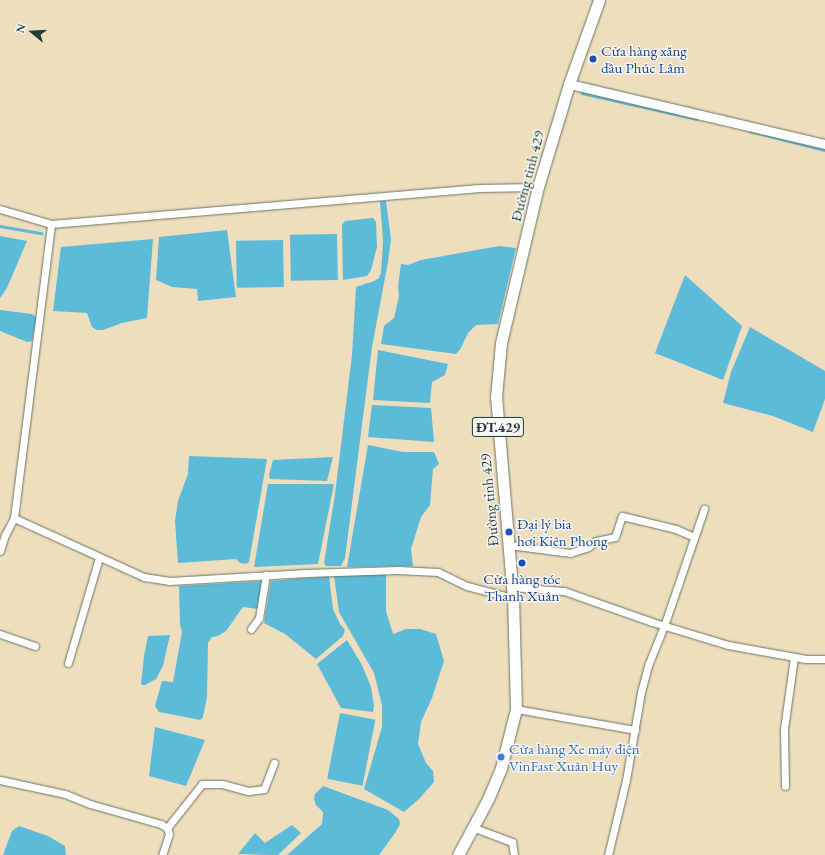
<!DOCTYPE html>
<html>
<head>
<meta charset="utf-8">
<style>
  body { margin:0 }
  #map { position:relative; width:825px; height:855px; overflow:hidden; background:#efdebd; font-family:"EB Garamond",serif }
  div>[style] { position:absolute }
  .water>* { inset:0; background:#5bbbd9; transform-origin:0 0 }
  .stream>* { height:2.5px; margin:-1.25px; padding:0 1.25px; transform-origin:1.25px; border-radius:1.25px; background:#5bbbd9 }
  .roads { filter:drop-shadow(0 0 1px #687564) drop-shadow(0 0 1px #687564) }
  .street>* { height:7px; margin:-3.5px; padding:0 3.5px; transform-origin:3.5px; border-radius:3.5px; background:#fff }
  .secondary>* { height:9px; margin:-4.5px; padding:0 4.5px; transform-origin:4.5px; border-radius:4.5px; background:#fff }
  .primary>* { height:11px; margin:-5.5px; padding:0 5.5px; transform-origin:5.5px; border-radius:5.5px; background:#fff }
  .dots>* { width:11px; height:11px; translate:-50% -50%; box-sizing:border-box; border:2px solid #f6f6f2; border-radius:50% }
  span { translate:-50% -50%; white-space:nowrap; text-align:center; line-height:1.15; -webkit-text-stroke:3px #f6f6f2; paint-order:stroke }
  .shield-label span { padding:1px 3px; background:#f6f6f2; border:1px solid; border-radius:3px; -webkit-text-stroke-width:0 }
  .shield-label { font-size:14px; color:#1f3d34; font-weight:700 }
  .transit-label { font-size:15px; color:#164399 }
  .left { translate:0 -50%; text-align:left }
  .street-label { font-size:15px; color:#1f3d34 }
  .shop-label { font-size:15px; color:#366cbe }
  .north { position:absolute; left:12px; top:12px; width:40px; height:40px; -webkit-text-stroke:3px #f6f6f2; paint-order:stroke; rotate:288deg; font-size:11px; font-weight:700; line-height:16px; text-align:center; color:#1f3d34 }
  .north::after { content:''; display:block; margin:auto; width:14px; height:18px; background:#1f3d34; clip-path:polygon(50% 0,100% 100%,50% 72%,0 100%) }
</style>
</head>
<body>
<div id="map">
  <div class="water">
    <div style="clip-path:polygon(380px 201px,386px 201px,391px 239px,388px 262px,372px 347px,345px 558px,341px 566px,326px 566px,324px 563px,335px 494px,352px 355px,356px 287px,374px 281px,379px 278px,381px 273px,383px 241px)"></div>
    <div style="clip-path:polygon(373px 218px,376px 222px,377px 247px,371px 270px,367px 276px,343px 280px,342px 225px,345px 221px)"></div>
    <div style="clip-path:polygon(227px 230px,236px 297px,198px 301px,197px 289px,172px 287px,156px 280px,159px 237px)"></div>
    <div style="left:337px;top:234px;width:46px;height:47px;rotate:89deg"></div>
    <div style="clip-path:polygon(0 236px,27px 241px,7px 288px,0 298px)"></div>
    <div style="clip-path:polygon(153px 239px,147px 318px,122px 323px,103px 330px,97px 330px,92px 327px,87px 313px,53px 311px,61px 247px)"></div>
    <div style="left:283px;top:240px;width:47px;height:47px;rotate:89deg"></div>
    <div style="clip-path:polygon(499px 246px,516px 248px,498px 324px,476px 325px,468px 333px,461px 348px,456px 354px,381px 344px,384px 326px,394px 318px,399px 296px,398px 286px,401px 264px,408px 265px,421px 260px)"></div>
    <div style="clip-path:polygon(685px 275px,742px 326px,723px 380px,655px 353px)"></div>
    <div style="clip-path:polygon(0 310px,32px 314px,35px 316px,36px 319px,32px 341px,27px 342px,0 331px)"></div>
    <div style="clip-path:polygon(750px 327px,825px 371px,825px 399px,813px 432px,773px 416px,723px 403px,731px 372px)"></div>
    <div style="clip-path:polygon(378px 350px,448px 364px,445px 375px,432px 382px,430px 403px,373px 400px)"></div>
    <div style="clip-path:polygon(372px 405px,431px 408px,434px 442px,368px 437px)"></div>
    <div style="clip-path:polygon(368px 445px,403px 452px,434px 452px,439px 464px,433px 469px,430px 505px,421px 517px,411px 549px,413px 566px,347px 567px)"></div>
    <div style="clip-path:polygon(189px 456px,267px 459px,249px 562px,246px 564px,240px 563px,236px 559px,178px 563px,175px 521px,178px 501px,188px 474px)"></div>
    <div style="clip-path:polygon(333px 457px,327px 481px,270px 479px,269px 475px,273px 460px)"></div>
    <div style="clip-path:polygon(268px 484px,334px 484px,318px 564px,254px 567px)"></div>
    <div style="clip-path:polygon(386px 574px,386px 611px,393px 634px,406px 629px,420px 629px,436px 634px,444px 661px,432px 698px,421px 722px,418px 744px,426px 763px,433px 771px,434px 782px,419px 799px,404px 812px,364px 789px,382px 727px,382px 705px,374px 673px,339px 612px,334px 576px)"></div>
    <div style="clip-path:polygon(329px 576px,333px 609px,340px 624px,345px 630px,343px 636px,316px 659px,285px 634px,264px 623px,271px 581px)"></div>
    <div style="clip-path:polygon(265px 581px,258px 609px,243px 607px,226px 631px,218px 636px,212px 637px,208px 643px,207px 697px,203px 717px,200px 720px,159px 712px,155px 706px,162px 681px,173px 682px,182px 632px,180px 625px,179px 586px)"></div>
    <div style="clip-path:polygon(170px 635px,163px 666px,156px 679px,145px 685px,141px 685px,144px 656px,148px 636px)"></div>
    <div style="clip-path:polygon(347px 640px,362px 665px,371px 687px,374px 706px,373px 712px,341px 708px,317px 664px)"></div>
    <div style="left:340px;top:713px;width:36px;height:67px;rotate:11deg"></div>
    <div style="clip-path:polygon(155px 727px,205px 740px,186px 786px,149px 776px)"></div>
    <div style="clip-path:polygon(323px 786px,388px 810px,399px 819px,400px 824px,395px 833px,379px 855px,287px 855px,322px 824px,323px 812px,316px 805px,314px 799px,315px 794px)"></div>
    <div style="clip-path:polygon(292px 825px,301px 833px,278px 855px,238px 854px,255px 833px,265px 843px)"></div>
    <div style="clip-path:polygon(19px 826px,48px 836px,65px 846px,66px 855px,3px 855px,12px 831px)"></div>
  </div>
  <div class="stream">
    <div style="left:582px;top:93px;width:118px;rotate:12.7deg"></div>
    <div style="left:750px;top:131px;width:77px;rotate:14.2deg"></div>
    <div style="left:0;top:226px;width:42px;rotate:9.7deg"></div>
  </div>
  <div class="roads">
    <div class="street">
      <div style="left:0;top:209px;width:53px;rotate:16.4deg"></div>
      <div style="left:51px;top:224px;width:430px;rotate:-4.8deg"></div>
      <div style="left:479px;top:188px;width:59px;rotate:-1deg"></div>
      <div style="left:14px;top:518px;width:143px;rotate:24.4deg"></div>
      <div style="left:144px;top:577px;width:26px;rotate:9deg"></div>
      <div style="left:170px;top:581px;width:136px;rotate:-3.4deg"></div>
      <div style="left:306px;top:573px;width:92px;rotate:-1.9deg"></div>
      <div style="left:398px;top:570px;width:40px;rotate:2.9deg"></div>
      <div style="left:438px;top:572px;width:32px;rotate:26deg"></div>
      <div style="left:467px;top:586px;width:48px;rotate:14.6deg"></div>
      <div style="left:509px;top:545px;width:62px;rotate:7.5deg"></div>
      <div style="left:570px;top:553px;width:19px;rotate:-18deg"></div>
      <div style="left:588px;top:547px;width:10px;rotate:-37deg"></div>
      <div style="left:596px;top:541px;width:19px;rotate:-12deg"></div>
      <div style="left:615px;top:537px;width:22px;rotate:-72deg"></div>
      <div style="left:622px;top:516px;width:56px;rotate:13.5deg"></div>
      <div style="left:676px;top:529px;width:20px;rotate:24deg"></div>
      <div style="left:0;top:551px;width:17px;rotate:-73deg"></div>
      <div style="left:5px;top:535px;width:19px;rotate:-62deg"></div>
      <div style="left:14px;top:518px;width:296px;rotate:-82.8deg"></div>
      <div style="left:512px;top:587px;width:52px;rotate:4.4deg"></div>
      <div style="left:564px;top:591px;width:93px;rotate:19.4deg"></div>
      <div style="left:652px;top:622px;width:79px;rotate:16.8deg"></div>
      <div style="left:728px;top:645px;width:79px;rotate:10.2deg"></div>
      <div style="left:806px;top:659px;width:19px"></div>
      <div style="left:251px;top:629px;width:14px;rotate:-54deg"></div>
      <div style="left:259px;top:618px;width:44px;rotate:-80.8deg"></div>
      <div style="left:0;top:634px;width:37px;rotate:19deg"></div>
      <div style="left:68px;top:663px;width:109px;rotate:-73.6deg"></div>
      <div style="left:516px;top:709px;width:121px;rotate:10deg"></div>
      <div style="left:0;top:780px;width:66px;rotate:12.2deg"></div>
      <div style="left:65px;top:794px;width:27px;rotate:22deg"></div>
      <div style="left:90px;top:804px;width:74px;rotate:15.7deg"></div>
      <div style="left:161px;top:824px;width:7px;rotate:34deg"></div>
      <div style="left:167px;top:828px;width:6px;rotate:72deg"></div>
      <div style="left:169px;top:834px;width:22px;rotate:108deg"></div>
      <div style="left:785px;top:786px;width:57px;rotate:-91deg"></div>
      <div style="left:784px;top:729px;width:73px;rotate:-82.1deg"></div>
      <div style="left:472px;top:827px;width:43px;rotate:20.6deg"></div>
      <div style="left:512px;top:842px;width:13px;rotate:81deg"></div>
      <div style="left:167px;top:828px;width:56px;rotate:-51.5deg"></div>
      <div style="left:202px;top:784px;width:20px"></div>
      <div style="left:222px;top:784px;width:28px;rotate:15deg"></div>
      <div style="left:249px;top:791px;width:15px;rotate:-8deg"></div>
      <div style="left:264px;top:789px;width:28px;rotate:-69deg"></div>
      <div style="left:608px;top:855px;width:77px;rotate:-76.5deg"></div>
      <div style="left:626px;top:780px;width:89px;rotate:-80.3deg"></div>
      <div style="left:641px;top:692px;width:30px;rotate:-75deg"></div>
      <div style="left:649px;top:663px;width:40px;rotate:-68deg"></div>
      <div style="left:664px;top:626px;width:124px;rotate:-71.1deg"></div>
    </div>
    <div class="secondary">
      <div style="left:569px;top:84px;width:263px;rotate:13.2deg"></div>
    </div>
    <div class="primary">
      <div style="left:458px;top:855px;width:64px;rotate:-61.8deg"></div>
      <div style="left:488px;top:799px;width:34px;rotate:-67deg"></div>
      <div style="left:501px;top:768px;width:61px;rotate:-75.7deg"></div>
      <div style="left:516px;top:709px;width:111px;rotate:-91.5deg"></div>
      <div style="left:513px;top:598px;width:202px;rotate:-94.8deg"></div>
      <div style="left:496px;top:397px;width:54px;rotate:-84.7deg"></div>
      <div style="left:501px;top:343px;width:160px;rotate:-76.7deg"></div>
      <div style="left:538px;top:187px;width:108px;rotate:-73.2deg"></div>
      <div style="left:569px;top:84px;width:89px;rotate:-70.3deg"></div>
    </div>
  </div>
  <div class="dots">
    <div style="left:593px;top:59px;background:#1a4fb4"></div>
    <div style="left:509px;top:532px;background:#1a4fb4"></div>
    <div style="left:522px;top:563px;background:#1a4fb4"></div>
    <div style="left:501px;top:757px;background:#3f7fe0"></div>
  </div>
  <div class="shield-label">
    <span style="left:498px;top:427px">ĐT.429</span>
  </div>
  <div class="transit-label">
    <span class="left" style="left:601px;top:59px">Cửa hàng xăng<br>dầu Phúc Lâm</span>
    <span class="left" style="left:517px;top:532px">Đại lý bia<br>hơi Kiên Phong</span>
    <span style="left:522px;top:587px">Cửa hàng tóc<br>Thanh Xuân</span>
  </div>
  <div class="street-label">
    <span style="left:527px;top:176px;rotate:-75deg">Đường tỉnh 429</span>
    <span style="left:489px;top:500px;rotate:-95deg">Đường tỉnh 429</span>
  </div>
  <div class="shop-label">
    <span class="left" style="left:509px;top:757px">Cửa hàng Xe máy điện<br>VinFast Xuân Huy</span>
  </div>
  <div class="north">N</div>
</div>
</body>
</html>
